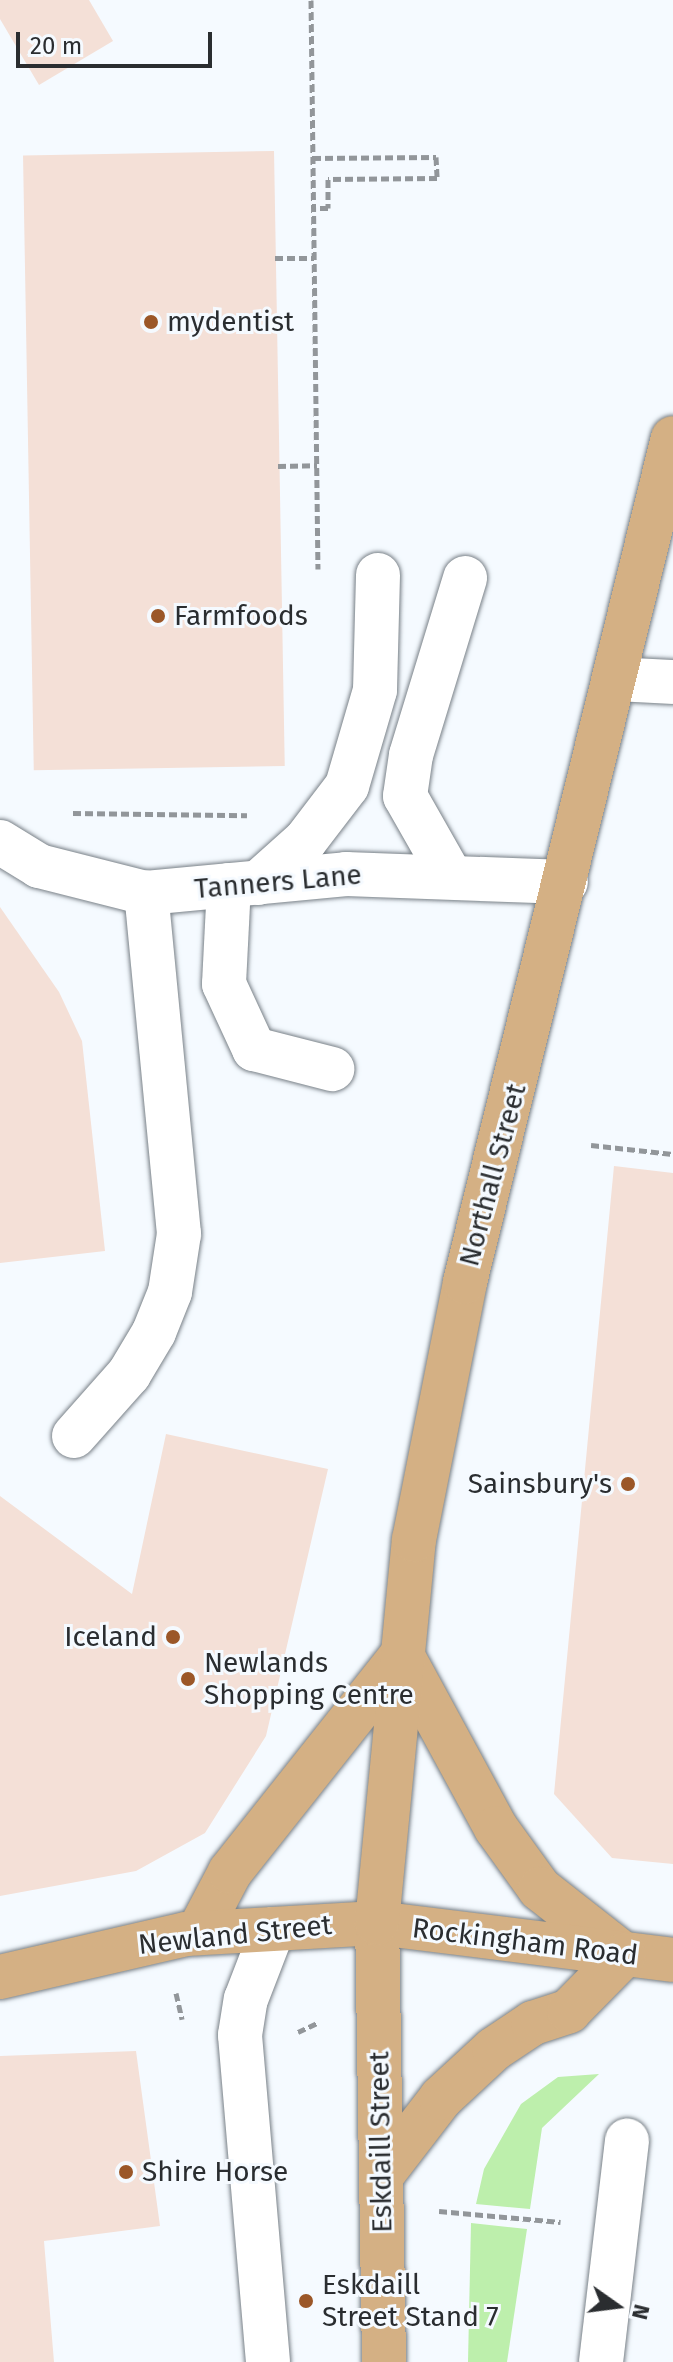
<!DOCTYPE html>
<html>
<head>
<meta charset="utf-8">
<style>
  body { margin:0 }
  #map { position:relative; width:673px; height:2362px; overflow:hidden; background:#f5faff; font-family:"Fira Sans",sans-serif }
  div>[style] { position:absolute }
  .green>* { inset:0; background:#bdefac }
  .building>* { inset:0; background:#f4e0d7; transform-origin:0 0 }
  .path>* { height:5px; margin-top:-2.5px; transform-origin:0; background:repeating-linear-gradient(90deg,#92969a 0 8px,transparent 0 12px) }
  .roads { filter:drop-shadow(0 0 2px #798188) drop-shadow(0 0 2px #798188) }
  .minor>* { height:44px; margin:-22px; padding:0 22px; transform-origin:22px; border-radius:22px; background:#fff }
  .major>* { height:44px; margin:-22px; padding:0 22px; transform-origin:22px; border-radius:22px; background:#d4b084 }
  .dots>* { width:22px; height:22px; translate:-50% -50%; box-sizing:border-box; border:4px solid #f5faff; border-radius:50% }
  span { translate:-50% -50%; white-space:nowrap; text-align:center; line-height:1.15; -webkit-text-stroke:6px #f5faff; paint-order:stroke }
  .poi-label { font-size:28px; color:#2a2d30 }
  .left { translate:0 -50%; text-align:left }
  .right { translate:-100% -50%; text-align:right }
  .street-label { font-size:28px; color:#2a2d30 }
  .north { position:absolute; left:577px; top:2266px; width:80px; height:80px; -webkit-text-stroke:6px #f5faff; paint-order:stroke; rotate:104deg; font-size:22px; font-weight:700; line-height:32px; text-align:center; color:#2a2d30 }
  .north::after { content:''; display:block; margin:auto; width:28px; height:36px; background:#2a2d30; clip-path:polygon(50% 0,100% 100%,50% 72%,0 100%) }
  .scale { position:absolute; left:16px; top:32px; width:196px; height:36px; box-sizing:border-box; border:4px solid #2a2d30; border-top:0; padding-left:10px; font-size:24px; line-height:28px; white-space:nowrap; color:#2a2d30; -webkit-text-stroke:6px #f5faff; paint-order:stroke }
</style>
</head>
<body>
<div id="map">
  <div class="green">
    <div style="clip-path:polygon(599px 2074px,542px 2128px,530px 2209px,476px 2204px,484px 2169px,521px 2104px,558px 2077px)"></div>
    <div style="clip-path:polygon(471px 2223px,527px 2229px,507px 2362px,468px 2362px)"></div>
  </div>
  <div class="building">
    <div style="clip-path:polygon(0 0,89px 0,113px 41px,39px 85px,0 19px)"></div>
    <div style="left:274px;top:151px;width:615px;height:251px;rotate:89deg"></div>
    <div style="clip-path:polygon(0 907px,59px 992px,82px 1041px,105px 1251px,0 1263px)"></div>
    <div style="clip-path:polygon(614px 1166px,673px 1173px,673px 1864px,612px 1858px,554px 1794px)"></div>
    <div style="clip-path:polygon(166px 1434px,328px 1469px,266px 1736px,205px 1833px,136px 1871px,0 1896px,0 1496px,132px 1594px)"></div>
    <div style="clip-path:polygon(136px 2051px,160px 2226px,44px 2241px,54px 2362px,0 2362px,0 2056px)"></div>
  </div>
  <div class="path">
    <div style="left:311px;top:0;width:569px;rotate:89.3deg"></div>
    <div style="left:313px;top:158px;width:123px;rotate:-0.5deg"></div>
    <div style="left:436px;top:157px;width:21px;rotate:87deg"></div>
    <div style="left:437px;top:178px;width:109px;rotate:179.5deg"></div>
    <div style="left:328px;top:179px;width:29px;rotate:90deg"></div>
    <div style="left:328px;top:208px;width:14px;rotate:180deg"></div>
    <div style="left:275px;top:258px;width:39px"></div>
    <div style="left:278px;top:466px;width:39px;rotate:-1deg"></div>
    <div style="left:73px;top:813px;width:174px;rotate:0.7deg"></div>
    <div style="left:591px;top:1145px;width:82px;rotate:6.3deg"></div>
    <div style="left:176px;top:1993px;width:27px;rotate:77deg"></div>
    <div style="left:298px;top:2032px;width:23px;rotate:-25deg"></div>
    <div style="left:439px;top:2211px;width:122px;rotate:5.2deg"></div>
  </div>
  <div class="roads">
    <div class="minor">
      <div style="left:615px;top:679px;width:58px;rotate:3deg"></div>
      <div style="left:0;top:842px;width:46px;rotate:31.6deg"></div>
      <div style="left:39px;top:866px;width:110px;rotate:14.2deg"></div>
      <div style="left:146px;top:893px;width:201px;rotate:-5.4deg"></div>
      <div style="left:346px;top:874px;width:220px;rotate:2.1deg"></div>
      <div style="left:451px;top:877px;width:93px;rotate:-119.6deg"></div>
      <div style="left:405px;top:796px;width:41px;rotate:-81.7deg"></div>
      <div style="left:411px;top:755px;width:185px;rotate:-73deg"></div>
      <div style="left:258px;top:883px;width:63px;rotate:-41.8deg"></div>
      <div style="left:305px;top:841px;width:69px;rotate:-52.6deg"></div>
      <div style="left:347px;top:786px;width:100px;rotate:-73.7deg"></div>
      <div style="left:375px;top:690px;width:115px;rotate:-88.5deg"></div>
      <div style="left:229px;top:885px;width:99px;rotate:92.9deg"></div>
      <div style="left:224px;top:984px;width:72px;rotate:65.2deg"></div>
      <div style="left:254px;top:1049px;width:81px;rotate:14.4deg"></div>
      <div style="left:74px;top:1436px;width:83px;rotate:-48.4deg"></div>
      <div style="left:129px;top:1374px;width:49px;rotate:-59.2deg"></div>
      <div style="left:154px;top:1332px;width:43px;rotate:-68.2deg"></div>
      <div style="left:170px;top:1292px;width:59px;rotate:-81.2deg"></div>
      <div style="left:179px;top:1234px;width:343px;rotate:-95.5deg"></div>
      <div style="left:268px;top:2362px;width:328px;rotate:-94.9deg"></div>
      <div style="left:240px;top:2035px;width:36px;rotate:-81deg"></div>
      <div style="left:246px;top:1999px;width:75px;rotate:-68.9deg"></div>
      <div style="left:601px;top:2362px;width:223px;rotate:-83.3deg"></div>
    </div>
    <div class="major">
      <div style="left:402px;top:1655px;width:197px;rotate:61.5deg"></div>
      <div style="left:496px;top:1828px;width:75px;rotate:54.2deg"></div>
      <div style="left:540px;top:1889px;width:105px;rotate:38.1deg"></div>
      <div style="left:198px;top:1933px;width:69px;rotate:-62.3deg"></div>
      <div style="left:230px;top:1872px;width:277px;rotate:-51.6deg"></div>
      <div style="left:0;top:1977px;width:191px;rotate:-13deg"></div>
      <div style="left:186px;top:1934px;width:191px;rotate:-3.3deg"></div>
      <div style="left:377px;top:1923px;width:298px;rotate:7.1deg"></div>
      <div style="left:381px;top:2176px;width:98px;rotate:-52.4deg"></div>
      <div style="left:441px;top:2098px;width:72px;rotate:-42.8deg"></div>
      <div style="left:494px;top:2049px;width:47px;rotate:-33.7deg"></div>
      <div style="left:533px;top:2023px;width:38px;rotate:-18deg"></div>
      <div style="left:569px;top:2011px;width:78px;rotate:-45.5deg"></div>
      <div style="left:384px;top:2362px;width:439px;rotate:-90.9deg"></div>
      <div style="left:377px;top:1923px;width:385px;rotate:-84.5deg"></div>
      <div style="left:414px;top:1540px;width:263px;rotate:-78.8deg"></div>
      <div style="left:465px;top:1282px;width:869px;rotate:-76.16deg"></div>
    </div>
  </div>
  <div class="dots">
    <div style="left:151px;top:322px;background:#9b5728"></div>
    <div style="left:158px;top:616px;background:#9b5728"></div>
    <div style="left:628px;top:1484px;background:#9b5728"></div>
    <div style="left:173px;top:1637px;background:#9b5728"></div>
    <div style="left:188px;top:1679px;background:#9b5728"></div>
    <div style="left:126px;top:2172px;background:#9b5728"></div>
    <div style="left:306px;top:2301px;background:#9b5728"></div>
  </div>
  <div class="poi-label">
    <span class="left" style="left:167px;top:322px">mydentist</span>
    <span class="left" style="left:174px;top:616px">Farmfoods</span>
    <span class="right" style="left:612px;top:1484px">Sainsbury's</span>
    <span class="right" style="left:157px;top:1637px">Iceland</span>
    <span class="left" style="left:204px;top:1679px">Newlands<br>Shopping Centre</span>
    <span class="left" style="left:142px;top:2172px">Shire Horse</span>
    <span class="left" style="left:322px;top:2301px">Eskdaill<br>Street Stand 7</span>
  </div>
  <div class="street-label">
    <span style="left:278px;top:882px;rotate:-5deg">Tanners Lane</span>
    <span style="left:493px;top:1175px;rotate:-75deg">Northall Street</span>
    <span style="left:235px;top:1935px;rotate:-6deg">Newland Street</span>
    <span style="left:525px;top:1942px;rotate:7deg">Rockingham Road</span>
    <span style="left:381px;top:2142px;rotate:-91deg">Eskdaill Street</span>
  </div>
  <div class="north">N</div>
  <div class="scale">20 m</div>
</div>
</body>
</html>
